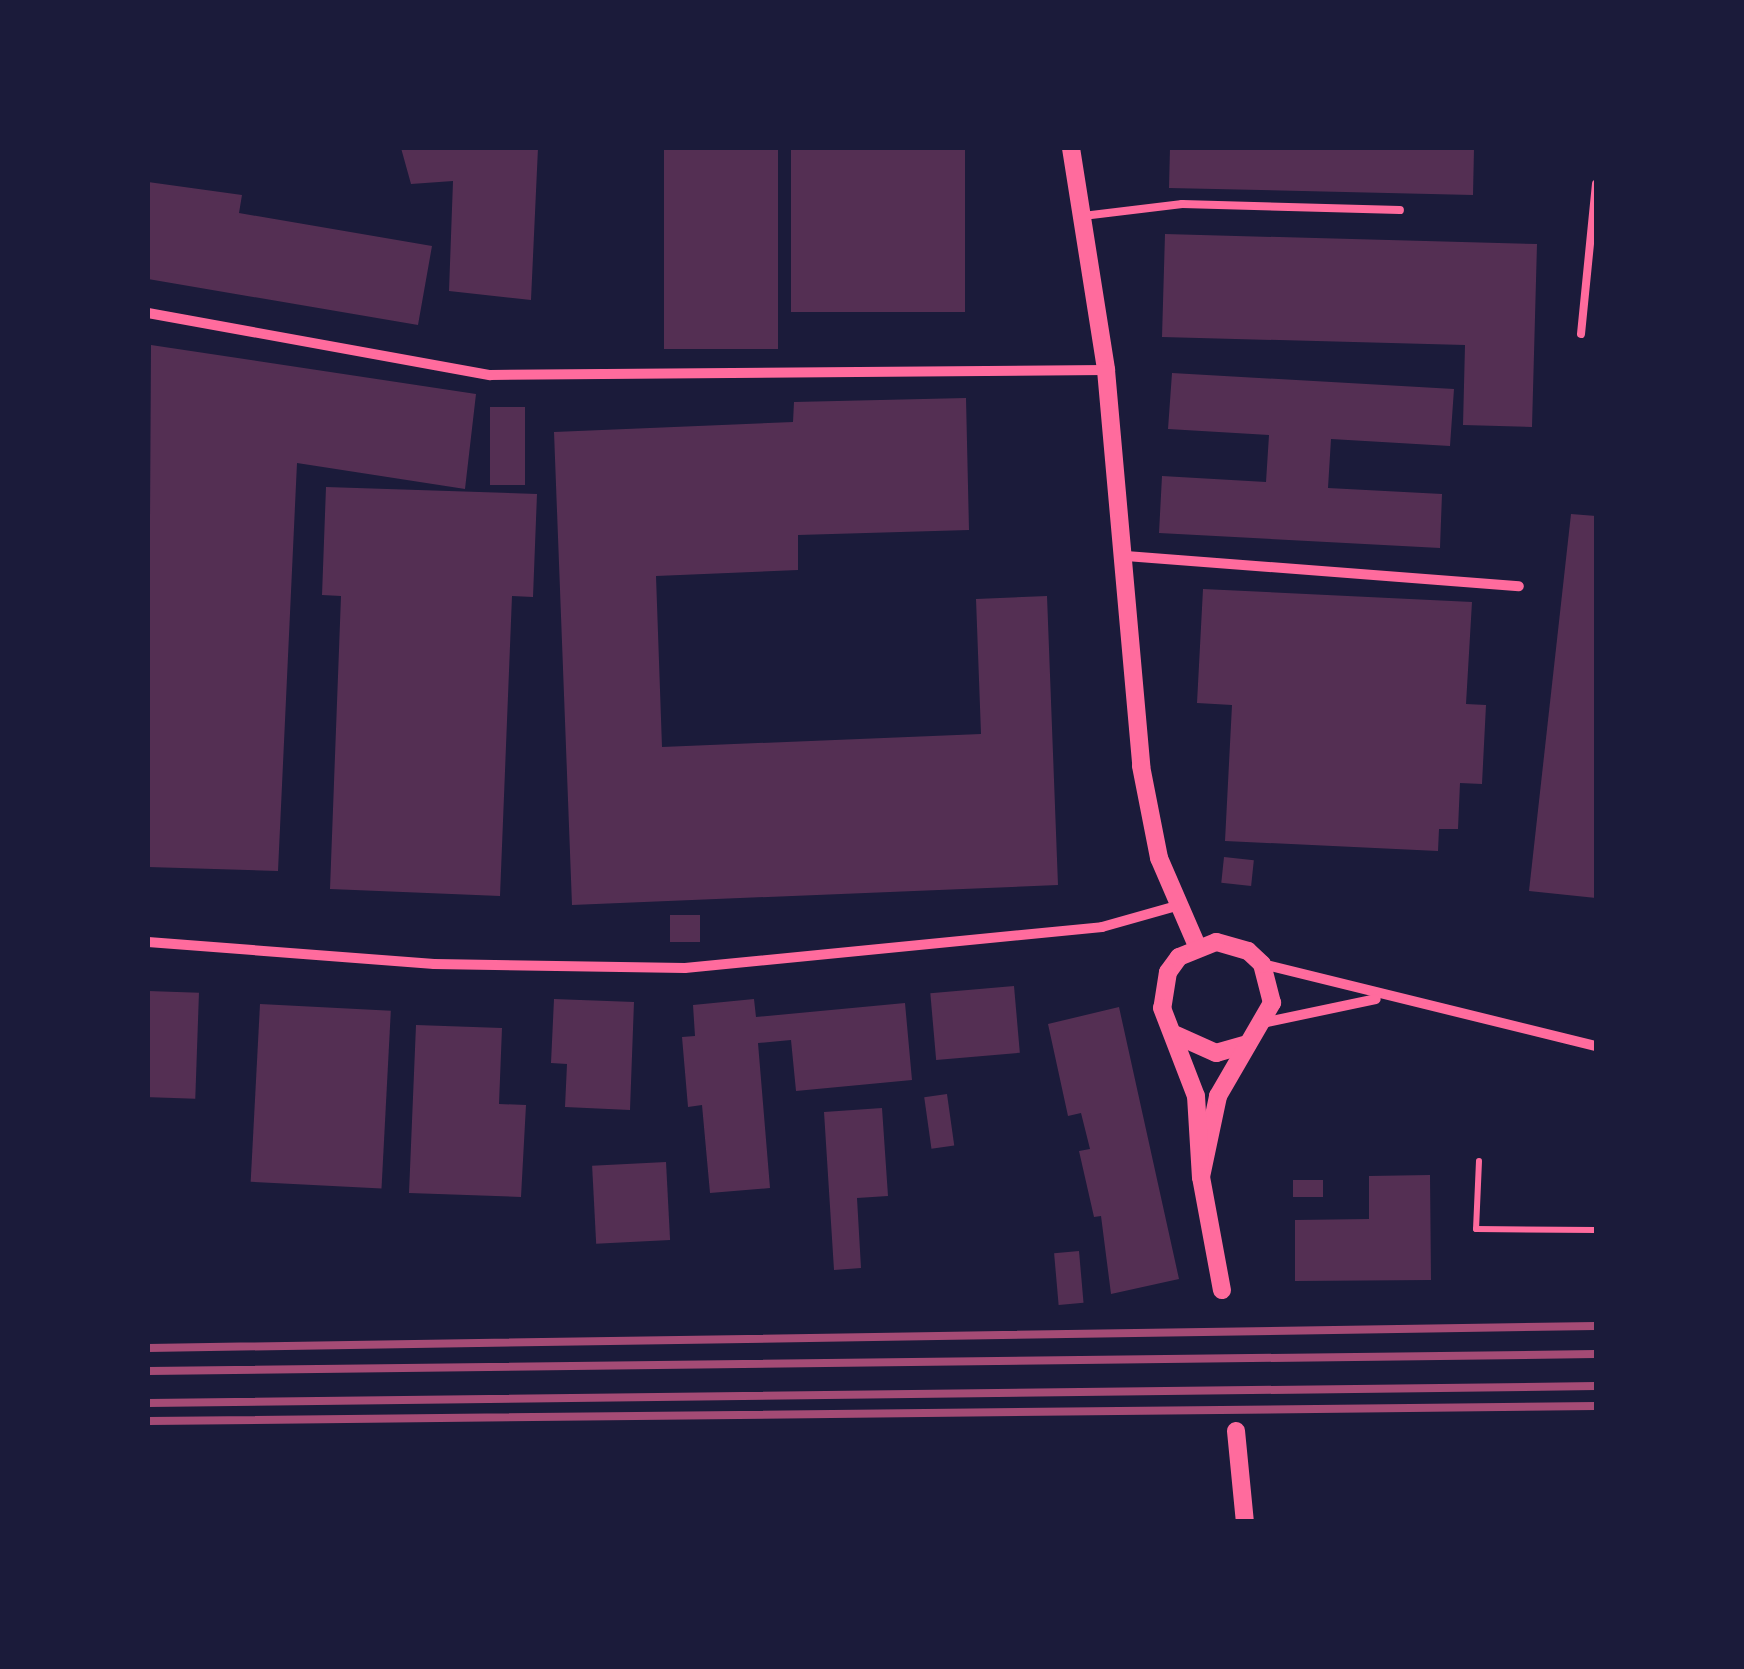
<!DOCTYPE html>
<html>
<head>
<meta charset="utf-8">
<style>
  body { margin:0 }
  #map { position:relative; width:1744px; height:1669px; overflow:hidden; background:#1b1b3a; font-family:"Archivo Narrow",sans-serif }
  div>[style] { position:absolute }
  .building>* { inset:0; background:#542f53; transform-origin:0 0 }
  .path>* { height:6px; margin:-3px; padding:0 3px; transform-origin:3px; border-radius:3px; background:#ff6b9d }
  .service>* { height:8px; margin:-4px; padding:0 4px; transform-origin:4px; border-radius:4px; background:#ff6b9d }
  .minor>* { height:10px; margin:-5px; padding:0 5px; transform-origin:5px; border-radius:5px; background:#ff6b9d }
  .tertiary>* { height:18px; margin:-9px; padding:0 9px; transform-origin:9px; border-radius:9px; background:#ff6b9d }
  .rail>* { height:8px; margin:-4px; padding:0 4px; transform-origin:4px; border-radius:4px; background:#a44b75 }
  span { translate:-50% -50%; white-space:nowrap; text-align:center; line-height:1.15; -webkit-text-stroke:10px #1b1b3a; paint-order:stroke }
  .frame { position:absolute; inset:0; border:150px solid #1b1b3a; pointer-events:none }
</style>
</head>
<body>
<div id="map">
  <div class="building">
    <div style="clip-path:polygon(401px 148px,538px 148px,531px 300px,449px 291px,453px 181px,411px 184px)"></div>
    <div style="left:664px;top:148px;width:114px;height:201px"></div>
    <div style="left:791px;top:148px;width:174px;height:164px"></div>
    <div style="clip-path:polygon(1170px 148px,1474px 148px,1473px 195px,1169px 188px)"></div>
    <div style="clip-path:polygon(148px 182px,242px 195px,239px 213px,432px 246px,418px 325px,148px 279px)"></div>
    <div style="clip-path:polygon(1165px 234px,1537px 244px,1532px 427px,1463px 425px,1465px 345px,1162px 337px)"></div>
    <div style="clip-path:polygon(151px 345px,476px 394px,465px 489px,297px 463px,278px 871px,148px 867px)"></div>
    <div style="clip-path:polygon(1172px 373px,1454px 389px,1450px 446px,1331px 439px,1328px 488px,1442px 494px,1440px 548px,1159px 533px,1162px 476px,1266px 482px,1269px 435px,1168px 429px)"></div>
    <div style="clip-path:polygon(966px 398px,969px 530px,798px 535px,798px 570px,656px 576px,662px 747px,981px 734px,976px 599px,1047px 596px,1058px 885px,572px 905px,554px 432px,793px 422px,794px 402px)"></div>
    <div style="left:490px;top:407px;width:35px;height:78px"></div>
    <div style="clip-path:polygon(326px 487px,537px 494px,533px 597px,512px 596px,500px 896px,330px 889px,341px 596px,322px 595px)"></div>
    <div style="clip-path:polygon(1571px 514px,1596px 516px,1596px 898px,1529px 891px)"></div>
    <div style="clip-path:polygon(1203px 589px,1472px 602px,1466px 704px,1486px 705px,1482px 784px,1460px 783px,1458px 829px,1439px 829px,1438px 851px,1225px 841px,1232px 705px,1197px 703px)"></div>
    <div style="left:1224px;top:857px;width:30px;height:26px;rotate:6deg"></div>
    <div style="left:700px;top:915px;width:27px;height:30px;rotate:90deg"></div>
    <div style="left:1014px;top:986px;width:67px;height:84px;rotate:85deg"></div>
    <div style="left:148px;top:991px;width:51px;height:106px;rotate:2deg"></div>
    <div style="clip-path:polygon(554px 999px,634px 1002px,630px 1110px,565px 1107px,567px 1064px,551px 1063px)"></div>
    <div style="clip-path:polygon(754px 999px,756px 1017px,905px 1003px,912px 1080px,796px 1091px,791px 1040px,758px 1043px,770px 1188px,710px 1193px,702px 1105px,688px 1107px,682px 1037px,695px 1036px,693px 1005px)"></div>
    <div style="left:260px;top:1004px;width:131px;height:178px;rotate:3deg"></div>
    <div style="clip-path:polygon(1119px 1007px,1179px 1279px,1111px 1294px,1101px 1216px,1094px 1217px,1079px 1151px,1090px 1149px,1081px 1113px,1068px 1116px,1048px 1024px)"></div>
    <div style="clip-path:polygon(416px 1025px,502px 1028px,499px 1104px,526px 1105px,521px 1197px,409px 1193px)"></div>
    <div style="left:947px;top:1094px;width:52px;height:23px;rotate:82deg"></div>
    <div style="clip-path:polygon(882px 1108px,888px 1196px,857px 1198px,861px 1268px,834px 1270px,824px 1112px)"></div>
    <div style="left:666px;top:1162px;width:78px;height:74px;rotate:87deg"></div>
    <div style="clip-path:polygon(1430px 1175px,1431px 1280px,1295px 1281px,1295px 1220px,1369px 1219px,1369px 1176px)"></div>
    <div style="left:1293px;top:1180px;width:30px;height:17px"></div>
    <div style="left:1079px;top:1251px;width:52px;height:25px;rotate:85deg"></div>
  </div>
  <div class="path">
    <div style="left:1479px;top:1161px;width:68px;rotate:92.5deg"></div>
    <div style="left:1476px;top:1229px;width:120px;rotate:0.5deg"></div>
  </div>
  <div class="service">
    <div style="left:1083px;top:216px;width:100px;rotate:-6.9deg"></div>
    <div style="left:1182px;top:204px;width:218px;rotate:1.6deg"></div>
    <div style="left:1581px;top:334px;width:151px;rotate:-84.3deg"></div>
  </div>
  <div class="minor">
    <div style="left:148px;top:313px;width:348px;rotate:10.3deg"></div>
    <div style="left:490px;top:375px;width:616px;rotate:-0.47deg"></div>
    <div style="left:1126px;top:556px;width:394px;rotate:4.4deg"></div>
    <div style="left:148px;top:942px;width:287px;rotate:4.4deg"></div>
    <div style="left:434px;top:964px;width:251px;rotate:0.9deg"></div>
    <div style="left:685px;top:968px;width:419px;rotate:-5.6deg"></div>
    <div style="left:1102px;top:927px;width:81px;rotate:-15.8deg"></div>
    <div style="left:1262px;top:964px;width:344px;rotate:13.8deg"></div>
    <div style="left:1267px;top:1022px;width:111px;rotate:-11.9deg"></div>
  </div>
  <div class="tertiary">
    <div style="left:1071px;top:148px;width:225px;rotate:81deg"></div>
    <div style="left:1106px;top:370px;width:398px;rotate:84.9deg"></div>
    <div style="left:1141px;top:766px;width:94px;rotate:78.9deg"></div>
    <div style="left:1159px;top:858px;width:96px;rotate:66.6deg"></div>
    <div style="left:1176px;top:1035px;width:44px;rotate:24.2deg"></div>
    <div style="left:1216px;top:1053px;width:33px;rotate:-16deg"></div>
    <div style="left:1201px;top:1177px;width:83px;rotate:-78.1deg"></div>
    <div style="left:1218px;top:1096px;width:108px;rotate:-59.9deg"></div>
    <div style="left:1272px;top:1003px;width:40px;rotate:-104.4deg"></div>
    <div style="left:1262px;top:964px;width:19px;rotate:-137deg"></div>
    <div style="left:1248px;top:951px;width:33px;rotate:-164deg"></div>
    <div style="left:1216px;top:942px;width:40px;rotate:158deg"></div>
    <div style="left:1179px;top:957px;width:19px;rotate:126deg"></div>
    <div style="left:1168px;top:972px;width:36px;rotate:99deg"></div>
    <div style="left:1162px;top:1008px;width:94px;rotate:68.9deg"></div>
    <div style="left:1196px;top:1096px;width:81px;rotate:86.5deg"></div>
    <div style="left:1201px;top:1177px;width:115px;rotate:79.5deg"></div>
    <div style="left:1236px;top:1431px;width:91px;rotate:84.4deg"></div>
  </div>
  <div class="rail">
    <div style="left:148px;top:1348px;width:1448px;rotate:-0.87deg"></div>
    <div style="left:148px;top:1371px;width:1448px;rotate:-0.67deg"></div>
    <div style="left:148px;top:1403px;width:1448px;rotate:-0.67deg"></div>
    <div style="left:148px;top:1421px;width:1448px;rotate:-0.59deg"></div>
  </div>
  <div class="frame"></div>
</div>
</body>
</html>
